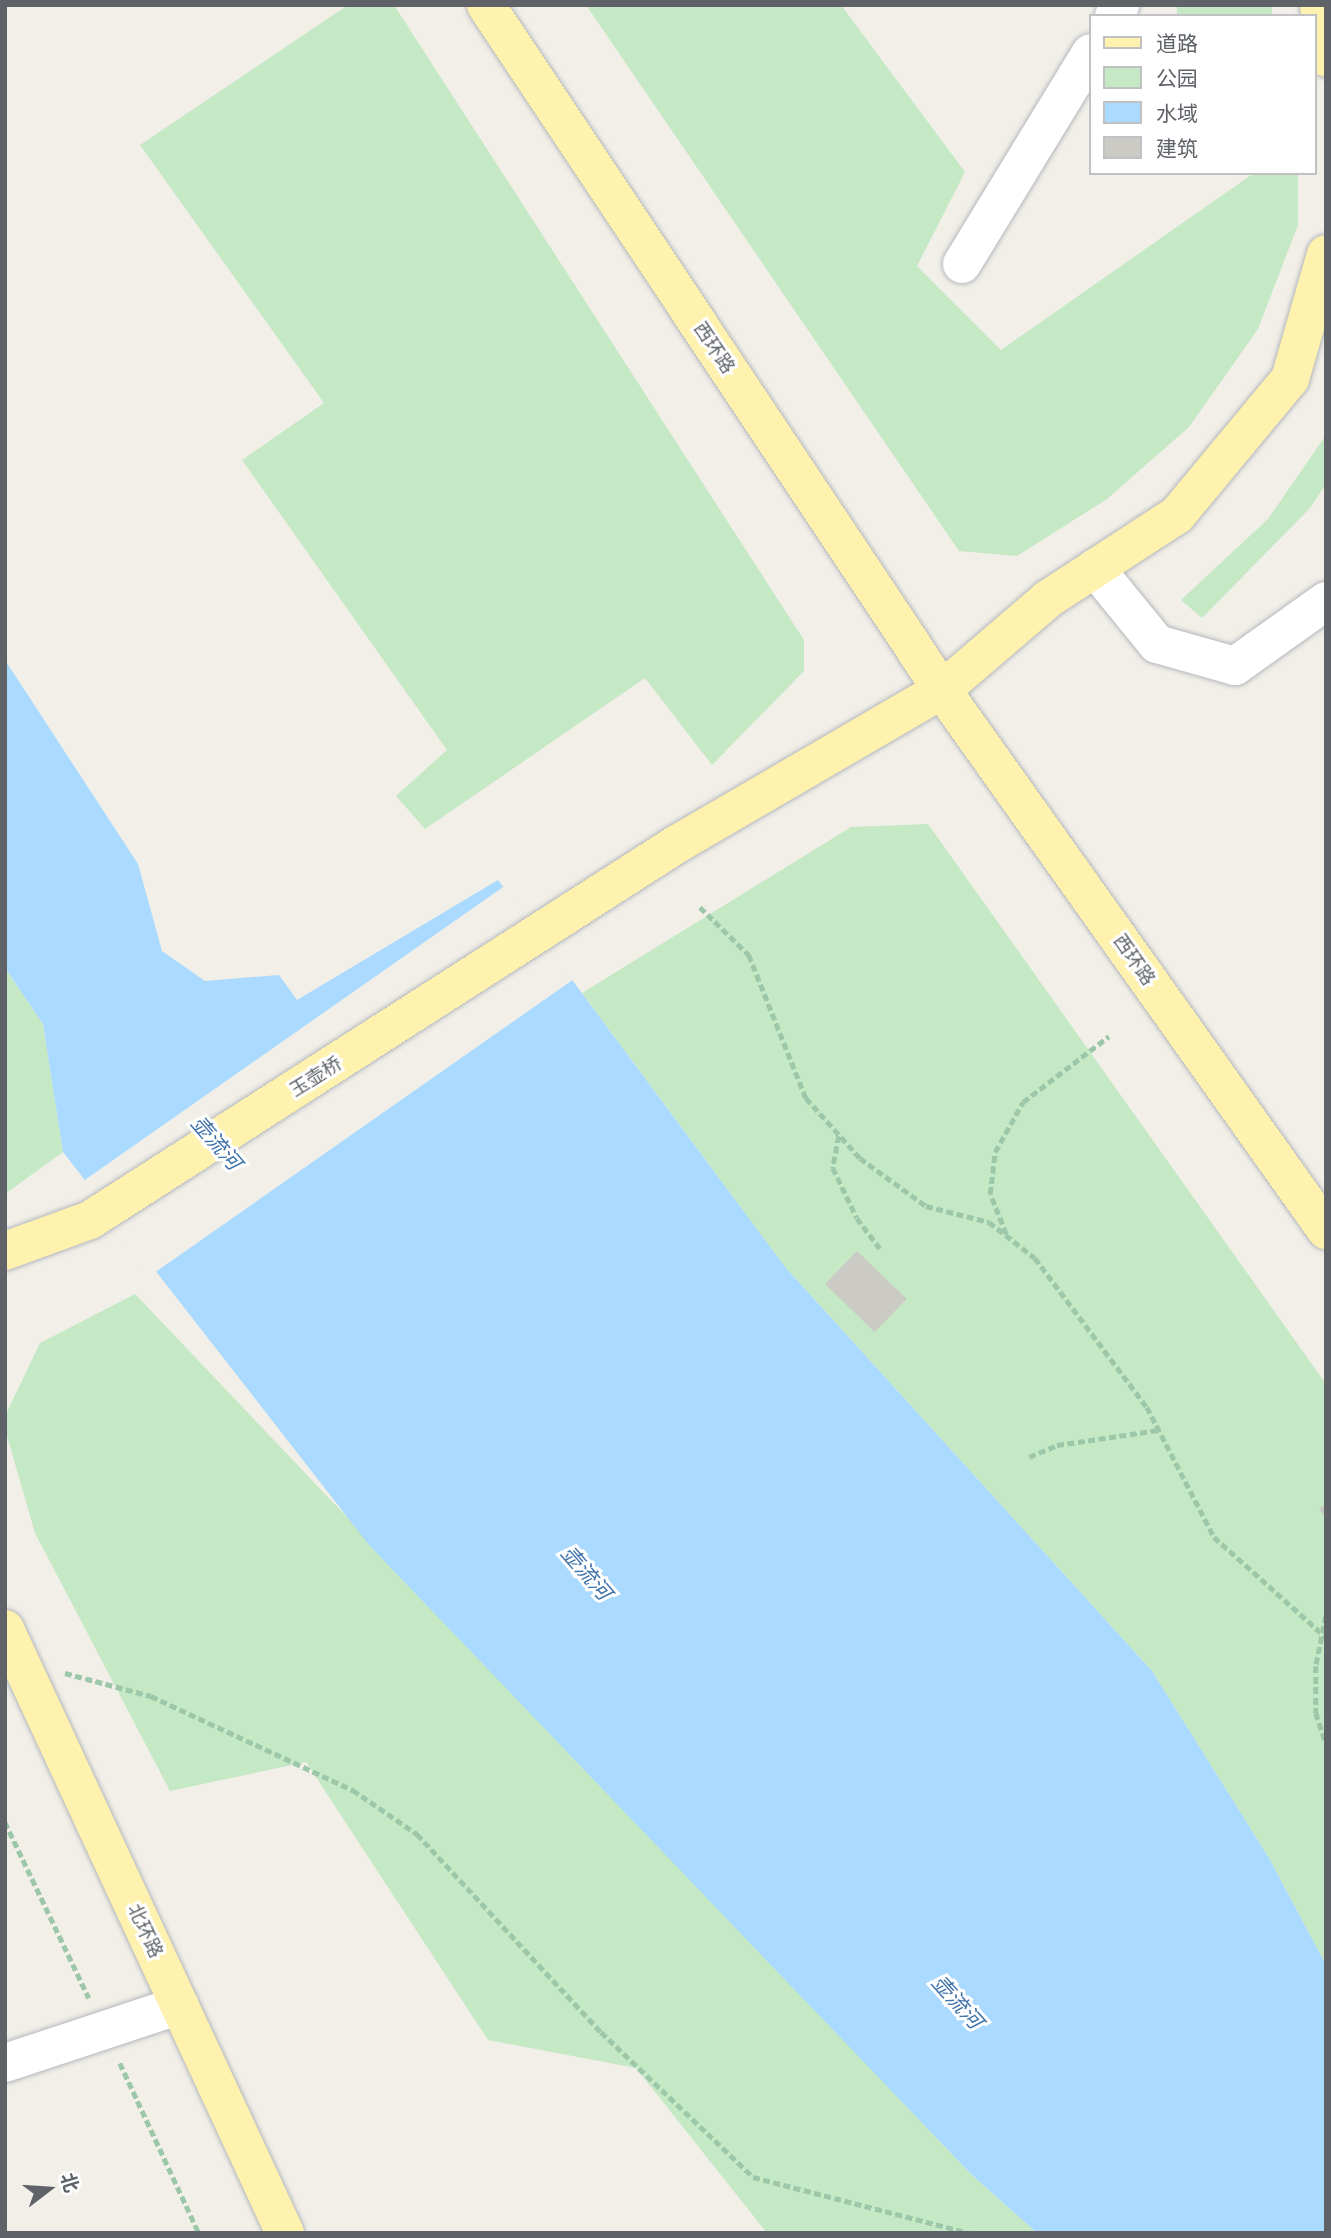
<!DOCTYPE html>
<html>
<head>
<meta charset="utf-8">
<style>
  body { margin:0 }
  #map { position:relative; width:1331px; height:2238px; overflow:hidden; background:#f1efe8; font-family:Jost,"Noto Sans SC",sans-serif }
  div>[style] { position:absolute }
  .green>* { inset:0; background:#c5e8c5; transform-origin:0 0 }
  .water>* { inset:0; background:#aadaff }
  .pier>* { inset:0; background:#f1efe8; transform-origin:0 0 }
  .building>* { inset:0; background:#cccac5; transform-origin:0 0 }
  .path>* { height:4.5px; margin-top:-2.25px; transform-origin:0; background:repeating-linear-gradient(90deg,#9cc7a9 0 7px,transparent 0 10.5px) }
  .roads { filter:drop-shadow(0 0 2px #b5b8bc) drop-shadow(0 0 2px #b5b8bc) }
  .minor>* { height:38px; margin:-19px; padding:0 19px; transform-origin:19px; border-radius:19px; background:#fff }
  .major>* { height:38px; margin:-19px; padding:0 19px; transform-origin:19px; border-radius:19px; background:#fff2af }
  span { translate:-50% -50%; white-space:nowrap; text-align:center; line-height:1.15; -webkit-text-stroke:6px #fff; paint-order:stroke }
  .street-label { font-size:19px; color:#5f6368 }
  .water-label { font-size:21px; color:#4174aa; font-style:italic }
  .frame { position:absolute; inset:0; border:7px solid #5f6368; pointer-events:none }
  .legend { position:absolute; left:1089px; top:14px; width:228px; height:161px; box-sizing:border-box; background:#fff; border:2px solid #bfc1c3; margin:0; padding:9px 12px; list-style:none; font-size:21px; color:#5f6368 }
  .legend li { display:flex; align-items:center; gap:14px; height:35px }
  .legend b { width:35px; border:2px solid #bfc1c3 }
  .north { position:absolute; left:14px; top:2154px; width:70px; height:70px; -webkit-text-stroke:5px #fff; paint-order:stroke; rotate:73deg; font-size:19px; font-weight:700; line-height:28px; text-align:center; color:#5f6368 }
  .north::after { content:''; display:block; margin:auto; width:24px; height:32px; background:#5f6368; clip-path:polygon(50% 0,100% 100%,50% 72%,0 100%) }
</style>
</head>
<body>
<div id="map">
  <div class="green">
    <div style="clip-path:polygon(348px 5px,394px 5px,804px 640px,804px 671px,712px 765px,645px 678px,425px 829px,396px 796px,447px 750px,242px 460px,324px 403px,140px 145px)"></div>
    <div style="clip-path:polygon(586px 5px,841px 5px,965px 172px,917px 266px,1001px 350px,1254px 173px,1298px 173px,1298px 225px,1258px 329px,1189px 427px,1107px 499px,1017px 556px,959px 551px)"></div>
    <div style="left:1177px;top:5px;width:95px;height:13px"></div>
    <div style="clip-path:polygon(1326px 435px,1326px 484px,1310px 508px,1202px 618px,1181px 600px,1268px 519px)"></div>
    <div style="clip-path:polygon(928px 824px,1326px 1384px,1326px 1965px,1269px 1858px,1152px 1671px,785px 1267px,582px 993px,851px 827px)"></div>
    <div style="clip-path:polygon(5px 968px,43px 1024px,63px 1152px,5px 1194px)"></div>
    <div style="clip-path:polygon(135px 1294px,971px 2174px,1037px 2233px,767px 2233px,636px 2068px,488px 2040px,306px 1762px,170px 1791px,35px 1533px,5px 1429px,5px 1416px,40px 1343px)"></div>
  </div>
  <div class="water">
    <div style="clip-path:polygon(5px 660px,138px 864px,162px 951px,205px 981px,279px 975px,297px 1000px,498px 880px,785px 1267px,1152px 1671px,1269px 1858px,1326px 1965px,1326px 2233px,1037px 2233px,971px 2174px,369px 1545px,63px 1152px,43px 1024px,5px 968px)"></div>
  </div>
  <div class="pier">
    <div style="left:506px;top:885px;width:116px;height:519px;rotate:55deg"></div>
  </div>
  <div class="building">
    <div style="left:857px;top:1251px;width:69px;height:46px;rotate:44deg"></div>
    <div style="clip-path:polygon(1326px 1504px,1326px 1518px,1319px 1509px)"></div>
  </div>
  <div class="path">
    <div style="left:700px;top:907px;width:69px;rotate:44.4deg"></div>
    <div style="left:749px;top:955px;width:154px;rotate:68.3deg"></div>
    <div style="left:806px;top:1098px;width:81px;rotate:48deg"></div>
    <div style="left:860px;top:1158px;width:82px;rotate:36deg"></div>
    <div style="left:926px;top:1206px;width:65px;rotate:14.3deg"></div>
    <div style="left:989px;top:1222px;width:58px;rotate:38deg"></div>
    <div style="left:1035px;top:1258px;width:186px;rotate:53.1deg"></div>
    <div style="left:1147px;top:1407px;width:146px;rotate:62.7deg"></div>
    <div style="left:1214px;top:1537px;width:150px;rotate:41.8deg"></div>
    <div style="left:839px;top:1136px;width:33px;rotate:101deg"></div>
    <div style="left:833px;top:1168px;width:55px;rotate:64.4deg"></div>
    <div style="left:857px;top:1218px;width:38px;rotate:53deg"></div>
    <div style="left:1006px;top:1234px;width:43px;rotate:-111.8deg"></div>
    <div style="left:990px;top:1194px;width:42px;rotate:-83.2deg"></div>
    <div style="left:995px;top:1152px;width:57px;rotate:-60.8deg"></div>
    <div style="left:1023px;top:1102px;width:108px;rotate:-37.5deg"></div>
    <div style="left:1029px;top:1457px;width:30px;rotate:-23deg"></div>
    <div style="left:1057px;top:1445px;width:103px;rotate:-8.4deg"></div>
    <div style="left:1326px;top:1616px;width:51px;rotate:101.3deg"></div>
    <div style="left:1316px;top:1666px;width:47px;rotate:90deg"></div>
    <div style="left:1316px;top:1713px;width:32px;rotate:72deg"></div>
    <div style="left:65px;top:1673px;width:89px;rotate:15deg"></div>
    <div style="left:151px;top:1696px;width:223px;rotate:25deg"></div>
    <div style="left:353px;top:1790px;width:78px;rotate:34.5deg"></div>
    <div style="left:417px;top:1834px;width:270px;rotate:47.1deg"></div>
    <div style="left:601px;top:2032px;width:210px;rotate:43.6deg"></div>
    <div style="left:753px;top:2177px;width:224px;rotate:14.5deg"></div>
    <div style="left:5px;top:1822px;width:195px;rotate:64.5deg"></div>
    <div style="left:120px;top:2063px;width:187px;rotate:65.1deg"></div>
  </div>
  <div class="roads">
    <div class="minor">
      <div style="left:1114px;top:16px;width:13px;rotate:-61deg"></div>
      <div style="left:962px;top:264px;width:247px;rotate:-58.6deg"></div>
      <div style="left:1095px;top:568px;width:98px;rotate:50.8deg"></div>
      <div style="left:1157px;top:644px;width:81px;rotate:15.8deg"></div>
      <div style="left:1235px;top:666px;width:112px;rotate:-35.5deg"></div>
      <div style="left:5px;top:2063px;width:184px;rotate:-18.3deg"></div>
    </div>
    <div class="major">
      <div style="left:486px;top:5px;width:823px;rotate:56.35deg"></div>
      <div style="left:942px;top:690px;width:663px;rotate:54.58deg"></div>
      <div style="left:1319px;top:5px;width:53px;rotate:82.5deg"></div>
      <div style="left:5px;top:1251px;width:90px;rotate:-20deg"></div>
      <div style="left:90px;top:1220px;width:697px;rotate:-32.64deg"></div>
      <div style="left:677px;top:844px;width:306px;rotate:-30.2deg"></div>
      <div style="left:942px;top:690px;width:140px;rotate:-40.6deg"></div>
      <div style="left:1048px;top:599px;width:154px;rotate:-33.1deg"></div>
      <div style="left:1177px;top:515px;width:177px;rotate:-50.3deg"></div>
      <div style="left:1290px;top:379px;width:130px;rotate:-73.9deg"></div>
      <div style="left:5px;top:1629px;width:666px;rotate:65.13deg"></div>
    </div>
  </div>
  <div class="street-label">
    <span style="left:714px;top:348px;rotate:56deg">西环路</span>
    <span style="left:1134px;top:960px;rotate:55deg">西环路</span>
    <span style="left:316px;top:1077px;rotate:-32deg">玉壶桥</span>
    <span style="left:145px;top:1931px;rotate:65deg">北环路</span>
  </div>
  <div class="water-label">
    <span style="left:216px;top:1143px;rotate:49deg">壶流河</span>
    <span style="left:586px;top:1573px;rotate:49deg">壶流河</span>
    <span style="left:957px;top:2002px;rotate:48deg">壶流河</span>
  </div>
  <div class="frame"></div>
  <ul class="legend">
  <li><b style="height:9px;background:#fff2af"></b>道路</li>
  <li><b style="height:19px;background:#c5e8c5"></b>公园</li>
  <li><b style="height:19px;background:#aadaff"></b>水域</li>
  <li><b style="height:19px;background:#cccac5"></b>建筑</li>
  </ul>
  <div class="north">北</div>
</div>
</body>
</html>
